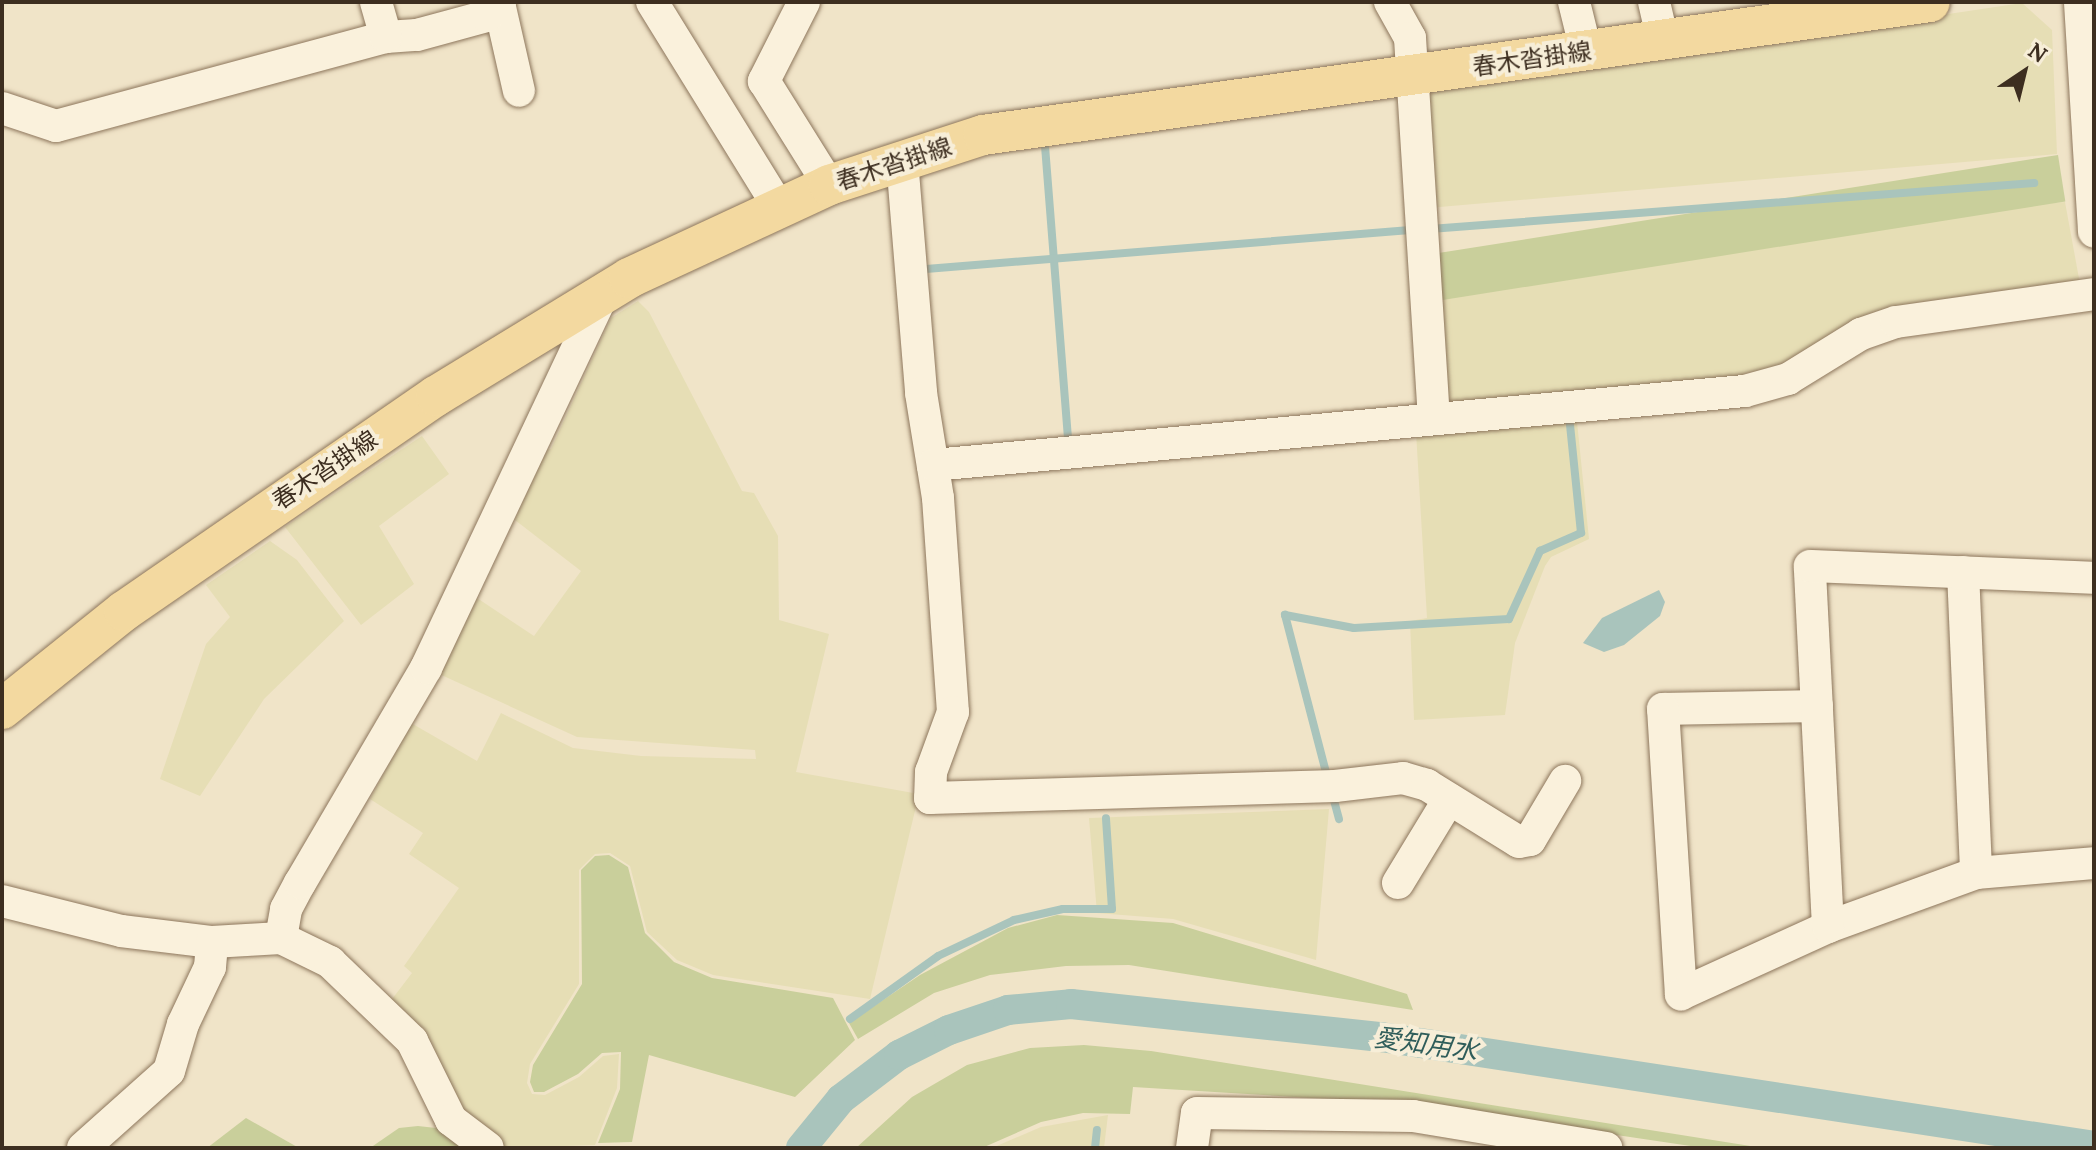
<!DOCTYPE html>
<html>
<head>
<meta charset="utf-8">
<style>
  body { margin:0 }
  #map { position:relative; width:2096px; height:1150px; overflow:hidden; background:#f0e4c8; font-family:Lora,"Noto Sans JP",serif }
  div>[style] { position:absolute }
  .farmland>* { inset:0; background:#e6deb5 }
  .green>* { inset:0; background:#c9cf9b; transform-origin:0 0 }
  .water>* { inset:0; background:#a9c4bc }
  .stream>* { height:8px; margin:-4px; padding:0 4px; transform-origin:4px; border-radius:4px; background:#a9c4bc }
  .canal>* { height:30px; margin:-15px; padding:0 15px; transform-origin:15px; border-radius:15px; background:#a9c4bc }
  .roads { filter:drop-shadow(0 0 2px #8d765c) drop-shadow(0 0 2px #8d765c) }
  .minor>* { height:32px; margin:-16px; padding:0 16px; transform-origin:16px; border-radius:16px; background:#faf1dc }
  .major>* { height:40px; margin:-20px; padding:0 20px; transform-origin:20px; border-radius:20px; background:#f3d9a0 }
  span { translate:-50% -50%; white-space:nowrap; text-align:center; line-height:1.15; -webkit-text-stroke:8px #f7eed8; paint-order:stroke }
  .street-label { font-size:24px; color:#3d2e20 }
  .water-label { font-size:26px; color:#2f5d5a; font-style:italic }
  .frame { position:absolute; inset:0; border:4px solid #3d2e20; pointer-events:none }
  .north { position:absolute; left:1984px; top:32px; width:80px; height:80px; -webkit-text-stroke:6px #f7eed8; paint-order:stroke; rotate:35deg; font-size:22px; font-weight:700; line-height:32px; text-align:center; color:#3d2e20 }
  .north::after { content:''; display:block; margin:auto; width:28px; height:36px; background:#3d2e20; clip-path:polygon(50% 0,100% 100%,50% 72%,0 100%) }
</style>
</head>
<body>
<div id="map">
  <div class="farmland">
    <div style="clip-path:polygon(2022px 3px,2052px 30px,2057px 154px,1428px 208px,1422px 93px)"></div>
    <div style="clip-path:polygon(2065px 202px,2080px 284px,1903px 308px,1760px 382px,1448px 404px,1430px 256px)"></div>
    <div style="clip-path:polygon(638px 301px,649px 312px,742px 491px,754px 493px,778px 536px,779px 620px,829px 634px,796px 772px,919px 794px,870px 999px,713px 975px,677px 960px,647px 932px,630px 866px,610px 853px,595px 854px,579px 870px,579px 984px,530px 1064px,527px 1083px,532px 1094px,545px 1095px,579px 1077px,603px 1056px,619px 1054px,617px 1088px,595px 1145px,507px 1148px,459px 1120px,386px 1007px,412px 973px,404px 966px,459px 888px,409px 854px,423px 833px,370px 799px,411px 723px,477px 761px,501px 713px,573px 748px,641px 756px,756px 759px,755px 750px,577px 737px,437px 673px,477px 598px,534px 636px,581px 571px,515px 520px,540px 451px,551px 449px,611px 318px)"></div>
    <div style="clip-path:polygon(1576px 412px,1589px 539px,1551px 557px,1545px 566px,1515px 643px,1505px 715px,1414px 720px,1410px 621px,1427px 618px,1416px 432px)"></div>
    <div style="clip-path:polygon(422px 436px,449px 474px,379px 526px,414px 584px,361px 625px,285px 527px)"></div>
    <div style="clip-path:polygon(270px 541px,297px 560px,344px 621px,264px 699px,200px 796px,160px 779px,206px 644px,230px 617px,206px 585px)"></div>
    <div style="clip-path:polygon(1329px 809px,1316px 960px,1173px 919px,1097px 913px,1089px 818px)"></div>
    <div style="clip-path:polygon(1108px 1115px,1104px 1148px,992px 1148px,1041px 1127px)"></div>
  </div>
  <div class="green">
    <div style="left:2058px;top:155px;width:47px;height:632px;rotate:81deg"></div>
    <div style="clip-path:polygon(609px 855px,628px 867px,645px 933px,674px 962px,712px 978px,833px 998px,855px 1040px,795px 1097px,649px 1055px,632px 1142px,598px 1143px,620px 1089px,621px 1052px,602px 1053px,578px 1074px,544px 1092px,534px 1092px,530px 1082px,533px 1065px,582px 984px,581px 870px,595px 856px)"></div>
    <div style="clip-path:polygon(1057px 915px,1173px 923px,1407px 994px,1413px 1010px,1129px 965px,1066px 966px,990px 975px,934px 993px,858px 1039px,849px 1023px,920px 975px,1008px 928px)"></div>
    <div style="clip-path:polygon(1084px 1045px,1151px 1051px,1763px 1148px,1704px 1148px,1408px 1104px,1133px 1087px,1130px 1114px,1083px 1113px,1041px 1122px,982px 1148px,856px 1148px,912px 1097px,967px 1065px,1030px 1048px)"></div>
    <div style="clip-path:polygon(246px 1118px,299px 1148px,207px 1148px)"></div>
    <div style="clip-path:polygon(418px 1126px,454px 1130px,478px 1148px,370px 1148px,399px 1128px)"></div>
  </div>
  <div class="water">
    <div style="clip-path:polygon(1659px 590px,1665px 602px,1660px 616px,1624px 645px,1604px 652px,1583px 643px,1602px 618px)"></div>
  </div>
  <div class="stream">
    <div style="left:1045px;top:146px;width:291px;rotate:85.5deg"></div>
    <div style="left:1430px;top:229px;width:606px;rotate:-4.36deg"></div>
    <div style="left:926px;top:269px;width:492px;rotate:-4.6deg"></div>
    <div style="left:1328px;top:780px;width:171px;rotate:-104.6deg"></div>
    <div style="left:1285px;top:615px;width:70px;rotate:10.7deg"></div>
    <div style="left:1354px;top:628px;width:155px;rotate:-3.3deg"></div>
    <div style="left:1509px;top:619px;width:75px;rotate:-65.5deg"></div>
    <div style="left:1540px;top:551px;width:45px;rotate:-23.7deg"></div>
    <div style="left:1581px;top:533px;width:110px;rotate:-95.8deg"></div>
    <div style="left:1332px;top:793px;width:27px;rotate:75deg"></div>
    <div style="left:850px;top:1019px;width:108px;rotate:-35.6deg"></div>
    <div style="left:938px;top:956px;width:84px;rotate:-25.3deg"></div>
    <div style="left:1014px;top:920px;width:50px;rotate:-12.7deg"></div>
    <div style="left:1063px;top:909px;width:49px"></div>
    <div style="left:1112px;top:909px;width:91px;rotate:-93.8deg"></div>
    <div style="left:1095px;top:1148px;width:18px;rotate:-84deg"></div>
  </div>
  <div class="canal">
    <div style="left:801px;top:1148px;width:63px;rotate:-50.8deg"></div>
    <div style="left:841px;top:1099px;width:73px;rotate:-37.2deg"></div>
    <div style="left:899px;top:1055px;width:56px;rotate:-26.6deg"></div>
    <div style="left:949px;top:1030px;width:62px;rotate:-18.7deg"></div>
    <div style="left:1008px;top:1010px;width:63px;rotate:-5.4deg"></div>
    <div style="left:1071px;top:1004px;width:312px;rotate:6.1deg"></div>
    <div style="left:1381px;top:1037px;width:721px;rotate:8.69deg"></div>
  </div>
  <div class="roads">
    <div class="minor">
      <div style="left:652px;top:2px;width:240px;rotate:58.3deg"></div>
      <div style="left:804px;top:2px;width:89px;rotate:116.9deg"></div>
      <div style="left:764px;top:81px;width:123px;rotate:58deg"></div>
      <div style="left:1390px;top:2px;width:41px;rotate:60.9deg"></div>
      <div style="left:1410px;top:38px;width:381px;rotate:86.4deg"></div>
      <div style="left:1574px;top:2px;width:50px;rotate:76.2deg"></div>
      <div style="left:1654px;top:2px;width:40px;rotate:77deg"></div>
      <div style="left:2080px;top:2px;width:230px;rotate:86.5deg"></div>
      <div style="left:499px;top:3px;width:90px;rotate:77.2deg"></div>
      <div style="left:386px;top:37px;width:31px;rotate:-4deg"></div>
      <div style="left:417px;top:35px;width:73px;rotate:-15.2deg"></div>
      <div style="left:487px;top:16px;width:19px;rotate:-47deg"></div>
      <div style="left:2px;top:108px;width:57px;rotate:18.4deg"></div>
      <div style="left:56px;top:126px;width:342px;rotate:-15.1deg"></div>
      <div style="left:386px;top:37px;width:36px;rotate:-106deg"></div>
      <div style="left:902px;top:160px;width:234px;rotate:85.3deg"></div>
      <div style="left:921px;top:393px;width:106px;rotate:80.8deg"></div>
      <div style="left:938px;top:498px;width:215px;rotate:86deg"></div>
      <div style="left:953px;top:712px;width:64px;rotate:110.1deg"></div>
      <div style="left:931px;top:772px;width:26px;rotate:92deg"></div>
      <div style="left:930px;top:798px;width:405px;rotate:-1.7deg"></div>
      <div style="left:1335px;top:786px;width:68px;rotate:-6.7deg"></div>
      <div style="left:1403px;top:778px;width:25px;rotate:16deg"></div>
      <div style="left:1427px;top:785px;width:108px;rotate:31.8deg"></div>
      <div style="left:1519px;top:842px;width:11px;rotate:-10deg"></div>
      <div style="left:1530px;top:840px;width:69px;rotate:-59.3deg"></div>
      <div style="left:933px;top:465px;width:815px;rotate:-5.21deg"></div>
      <div style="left:1745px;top:391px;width:45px;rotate:-15.6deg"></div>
      <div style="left:1788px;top:379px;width:86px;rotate:-31.7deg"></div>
      <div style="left:1861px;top:334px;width:37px;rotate:-19deg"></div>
      <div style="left:1896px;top:322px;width:200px;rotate:-8deg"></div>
      <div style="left:1963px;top:572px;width:301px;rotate:87.5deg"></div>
      <div style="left:1817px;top:706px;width:154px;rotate:178.9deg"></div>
      <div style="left:1663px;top:709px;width:286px;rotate:86.4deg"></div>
      <div style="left:1681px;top:994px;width:162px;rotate:-24.5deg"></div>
      <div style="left:1828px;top:927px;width:158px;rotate:-20deg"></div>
      <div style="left:1976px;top:873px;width:118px;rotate:-4.8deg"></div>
      <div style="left:1398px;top:883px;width:98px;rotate:-58.7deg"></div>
      <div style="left:2px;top:901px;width:123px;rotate:14.1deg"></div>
      <div style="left:121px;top:931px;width:92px;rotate:6.9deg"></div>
      <div style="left:212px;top:942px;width:69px;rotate:-3.3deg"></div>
      <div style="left:281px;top:938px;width:55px;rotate:26.1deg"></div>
      <div style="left:330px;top:962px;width:114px;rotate:43.9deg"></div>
      <div style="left:412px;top:1041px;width:88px;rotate:63.7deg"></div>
      <div style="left:451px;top:1120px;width:46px;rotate:37.1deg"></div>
      <div style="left:1828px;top:927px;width:361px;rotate:-92.9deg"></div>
      <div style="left:1810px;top:566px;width:284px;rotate:2.4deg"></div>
      <div style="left:281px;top:938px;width:29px;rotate:-80deg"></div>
      <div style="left:286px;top:909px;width:30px;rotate:-62deg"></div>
      <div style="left:300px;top:883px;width:249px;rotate:-59.6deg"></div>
      <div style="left:426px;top:668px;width:412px;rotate:-64.7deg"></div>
      <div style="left:83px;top:1148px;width:115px;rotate:-41.8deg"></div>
      <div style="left:169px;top:1071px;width:49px;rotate:-73.4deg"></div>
      <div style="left:183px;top:1024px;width:63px;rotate:-64.7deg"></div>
      <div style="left:210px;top:967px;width:25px;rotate:-85deg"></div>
      <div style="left:1192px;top:1148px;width:35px;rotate:-82deg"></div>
      <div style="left:1197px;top:1113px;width:216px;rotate:0.8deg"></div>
      <div style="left:1413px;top:1116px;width:196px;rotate:9.4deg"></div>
    </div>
    <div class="major">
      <div style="left:2px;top:709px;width:156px;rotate:-38.8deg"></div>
      <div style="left:124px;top:611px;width:379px;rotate:-34.6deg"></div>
      <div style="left:436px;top:396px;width:226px;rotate:-31.4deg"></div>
      <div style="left:629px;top:278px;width:221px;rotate:-24.9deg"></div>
      <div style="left:829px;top:185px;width:162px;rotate:-18deg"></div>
      <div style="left:983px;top:135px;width:956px;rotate:-7.99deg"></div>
    </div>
  </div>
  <div class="street-label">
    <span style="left:1532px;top:59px;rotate:-8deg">春木沓掛線</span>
    <span style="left:894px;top:164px;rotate:-18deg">春木沓掛線</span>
    <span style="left:325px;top:470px;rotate:-34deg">春木沓掛線</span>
  </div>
  <div class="water-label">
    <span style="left:1426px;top:1044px;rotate:8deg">愛知用水</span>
  </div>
  <div class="frame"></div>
  <div class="north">N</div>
</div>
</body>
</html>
